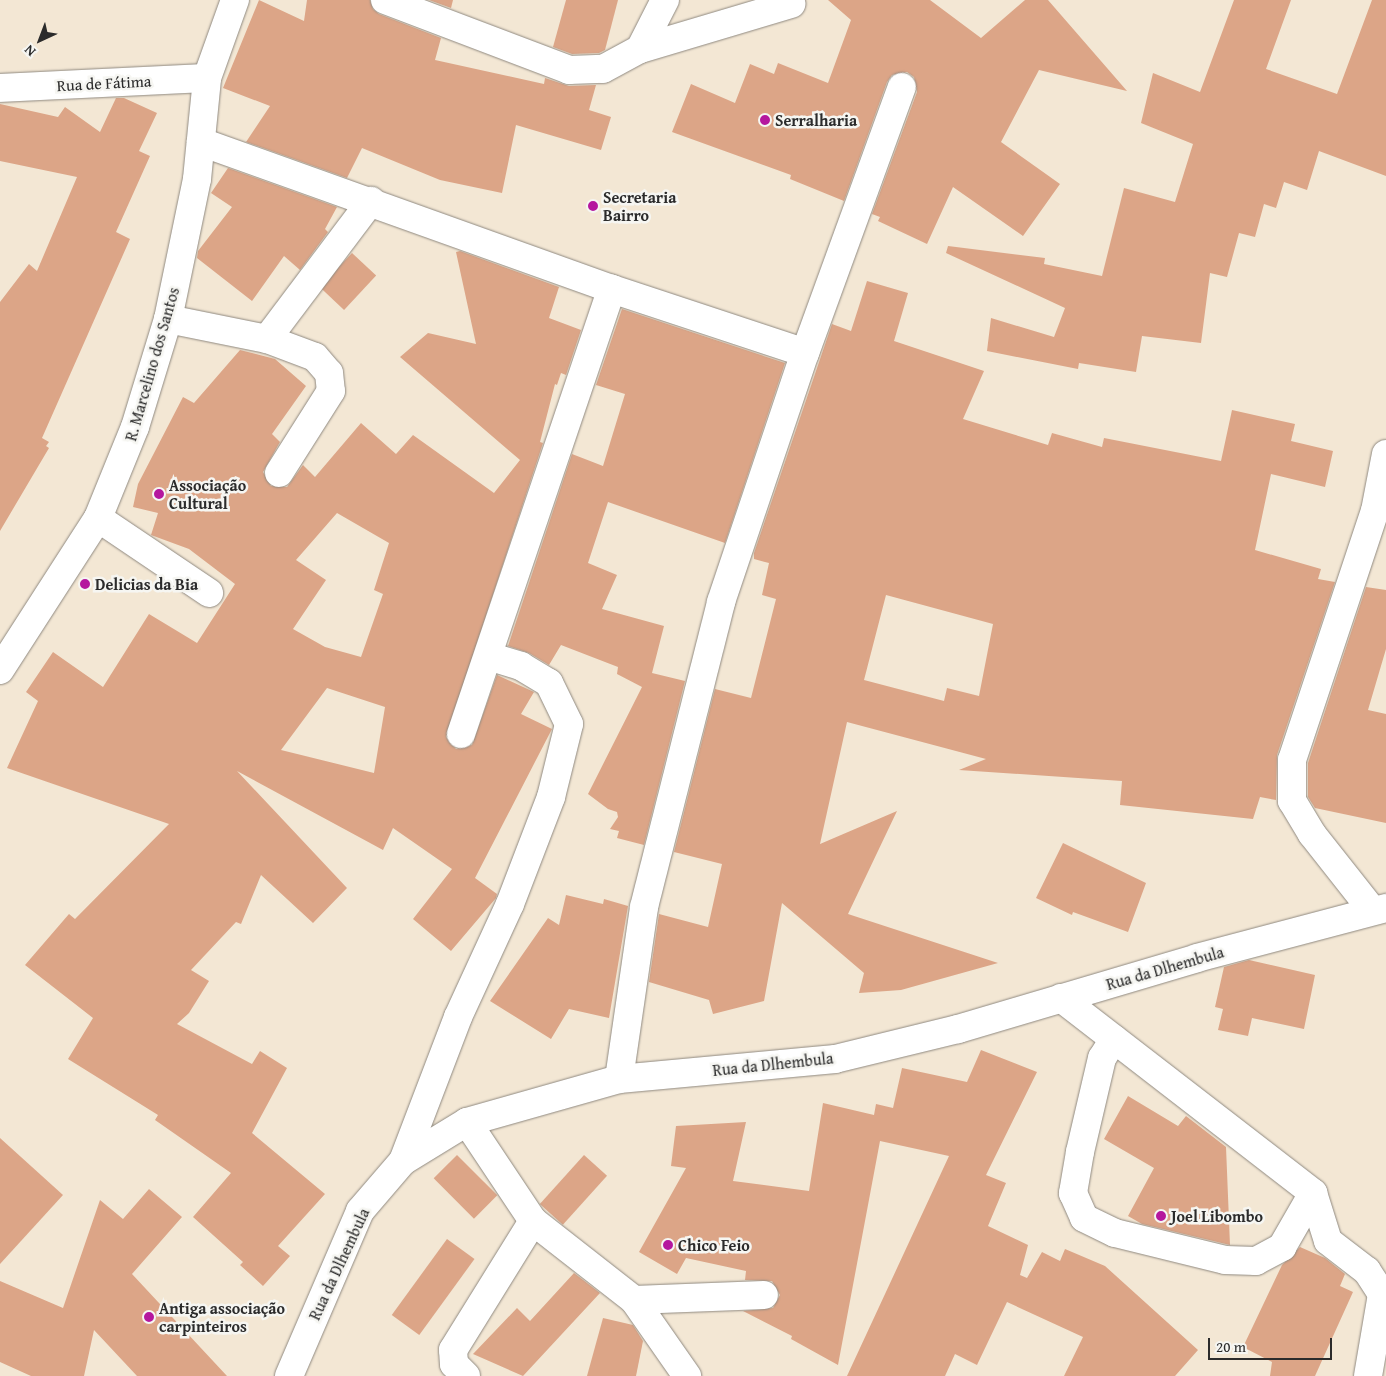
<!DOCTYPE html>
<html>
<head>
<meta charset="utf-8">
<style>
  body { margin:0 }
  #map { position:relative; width:1386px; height:1376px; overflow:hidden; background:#f3e7d4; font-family:"Gentium Book Plus",serif }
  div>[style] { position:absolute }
  .building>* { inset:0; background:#dca587; transform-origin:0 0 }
  .roads { filter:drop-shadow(0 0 1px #8f8980) drop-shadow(0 0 1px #8f8980) }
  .street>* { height:28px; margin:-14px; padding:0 14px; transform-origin:14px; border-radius:14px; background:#fff }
  .dots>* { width:14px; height:14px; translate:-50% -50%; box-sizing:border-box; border:2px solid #f6f6f2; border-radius:50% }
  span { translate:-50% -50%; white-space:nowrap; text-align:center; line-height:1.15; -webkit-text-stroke:5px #f6f6f2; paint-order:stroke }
  .street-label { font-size:16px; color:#2b2b2b }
  .poi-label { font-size:16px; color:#2b2b2b; font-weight:700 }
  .left { translate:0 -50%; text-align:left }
  .north { position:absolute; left:15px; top:15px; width:50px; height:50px; -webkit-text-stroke:4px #f6f6f2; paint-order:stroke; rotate:223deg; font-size:14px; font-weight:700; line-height:20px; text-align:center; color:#2b2b2b }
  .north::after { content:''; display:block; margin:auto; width:18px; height:22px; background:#2b2b2b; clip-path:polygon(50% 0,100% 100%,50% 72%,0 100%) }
  .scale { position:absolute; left:1208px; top:1338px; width:124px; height:22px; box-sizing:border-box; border:2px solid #2b2b2b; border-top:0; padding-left:6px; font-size:15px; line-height:18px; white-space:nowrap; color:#2b2b2b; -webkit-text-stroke:4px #f6f6f2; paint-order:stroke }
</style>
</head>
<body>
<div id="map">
  <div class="building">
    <div style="clip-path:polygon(259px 0,304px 21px,307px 0,370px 0,373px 9px,379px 14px,441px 38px,435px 60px,544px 84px,545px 78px,569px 86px,596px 85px,589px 110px,611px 117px,601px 150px,516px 125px,502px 193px,440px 180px,362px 148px,347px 178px,246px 142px,270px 106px,223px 88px)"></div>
    <div style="clip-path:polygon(429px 0,453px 0,451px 8px)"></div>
    <div style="clip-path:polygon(566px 0,618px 0,605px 50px,599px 53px,572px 54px,553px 47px)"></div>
    <div style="clip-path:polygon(828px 0,930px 0,981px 38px,1025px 0,1048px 0,1127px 91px,1039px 70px,1001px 142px,1060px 184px,1023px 236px,953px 187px,927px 244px,878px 221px,880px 217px,872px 214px,917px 92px,914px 77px,907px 72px,892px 75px,887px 82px,844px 201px,790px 179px,791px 175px,672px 132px,691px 84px,735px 103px,750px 64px,774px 74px,778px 63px,828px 83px,851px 20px)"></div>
    <div style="clip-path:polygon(1234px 0,1291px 0,1266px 69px,1337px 94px,1372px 0,1386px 0,1386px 176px,1319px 151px,1307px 190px,1284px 182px,1276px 208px,1264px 204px,1255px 237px,1239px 233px,1227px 277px,1210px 273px,1201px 343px,1142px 336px,1136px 372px,1079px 363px,1078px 369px,987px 351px,991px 318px,1054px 337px,1065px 308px,946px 253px,948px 246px,1045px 258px,1044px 264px,1102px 276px,1124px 188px,1175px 202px,1193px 144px,1141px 123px,1153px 73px,1200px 92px)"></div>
    <div style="clip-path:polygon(116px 98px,124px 98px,157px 113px,139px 151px,150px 156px,116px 232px,130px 239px,42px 438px,49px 442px,46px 446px,49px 448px,0 531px,0 302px,29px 264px,37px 271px,77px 177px,0 161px,0 104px,58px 117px,65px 107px,100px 132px)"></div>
    <div style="clip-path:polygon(228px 168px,337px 207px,325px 229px,328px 232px,300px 270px,284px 256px,252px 301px,197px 258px,198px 251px,232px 207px,211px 193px)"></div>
    <div style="clip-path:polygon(evenodd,460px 251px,559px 287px,549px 318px,581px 330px,566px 375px,561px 373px,557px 385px,555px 384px,540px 442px,543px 443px,446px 737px,456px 749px,472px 745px,497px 675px,534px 692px,521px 714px,552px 729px,475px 878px,497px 894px,496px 898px,451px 951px,413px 919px,452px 869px,393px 828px,383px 850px,237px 771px,347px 888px,313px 923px,261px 875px,241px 924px,236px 922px,191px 970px,209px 981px,189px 1013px,177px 1024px,252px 1064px,260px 1051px,287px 1068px,252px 1133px,325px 1194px,278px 1246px,290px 1256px,263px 1286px,240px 1265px,243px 1262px,193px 1217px,231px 1173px,155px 1120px,158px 1115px,68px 1059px,93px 1018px,25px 965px,69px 914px,75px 919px,169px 824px,7px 768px,38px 701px,26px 692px,53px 652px,103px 687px,149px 614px,197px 643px,235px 584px,189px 549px,151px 535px,158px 513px,133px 507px,138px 484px,183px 397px,194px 403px,240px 350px,275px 359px,306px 386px,272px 434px,280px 442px,263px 472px,271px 486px,287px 487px,303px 465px,315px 477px,361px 423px,396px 454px,413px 435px,494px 493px,520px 460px,400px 357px,428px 333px,476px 344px,456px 252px,460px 251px,337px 513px,389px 543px,374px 590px,383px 594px,361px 657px,325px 647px,293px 629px,326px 580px,296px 560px,337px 513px,460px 251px,327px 688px,385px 707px,374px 773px,281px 750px,327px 688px)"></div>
    <div style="left:352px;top:253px;width:33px;height:47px;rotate:43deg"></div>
    <div style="clip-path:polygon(evenodd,867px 281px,908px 293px,894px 341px,984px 371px,963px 419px,1048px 445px,1052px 433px,1102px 447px,1104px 438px,1221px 461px,1232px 410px,1295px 424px,1291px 441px,1333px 451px,1325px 487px,1271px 474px,1255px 550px,1321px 569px,1318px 579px,1335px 582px,1277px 755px,1276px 800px,1260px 797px,1253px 819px,1120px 805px,1122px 781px,959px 770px,986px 759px,847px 722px,820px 844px,897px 811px,848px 914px,998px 963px,901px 990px,859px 993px,864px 973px,782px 903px,764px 1001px,713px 1014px,709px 1000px,649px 982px,659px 914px,708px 927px,722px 864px,674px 852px,715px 689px,751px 698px,776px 599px,762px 595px,769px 563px,754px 559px,754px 553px,832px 324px,851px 331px,867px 281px,886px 595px,993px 624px,979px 696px,947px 688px,944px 701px,864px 680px,886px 595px)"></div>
    <div style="clip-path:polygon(622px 309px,785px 363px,725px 543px,608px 502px,588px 563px,617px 575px,602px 609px,664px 626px,652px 673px,685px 681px,644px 845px,617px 838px,619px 831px,610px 829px,618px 817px,617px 812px,608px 809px,588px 794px,642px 687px,617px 674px,618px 667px,561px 645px,549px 665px,529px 653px,508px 646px,572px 454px,603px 466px,625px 394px,596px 385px)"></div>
    <div style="clip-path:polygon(1366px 587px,1386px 590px,1386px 649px,1368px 710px,1386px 714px,1386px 823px,1315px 808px,1308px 797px,1308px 763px)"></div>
    <div style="clip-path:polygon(1063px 843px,1146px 883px,1128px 932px,1073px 912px,1072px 915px,1036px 898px)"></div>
    <div style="clip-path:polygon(566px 895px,603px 904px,604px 899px,628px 906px,609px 1018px,569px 1009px,551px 1039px,490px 1001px,548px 918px,559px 925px)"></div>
    <div style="clip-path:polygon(1249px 960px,1315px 975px,1304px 1029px,1252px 1018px,1248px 1036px,1218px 1030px,1223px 1009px,1215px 1007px,1224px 967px)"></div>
    <div style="clip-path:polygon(981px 1050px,1037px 1072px,986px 1175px,1006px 1183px,988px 1226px,1028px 1245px,1020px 1275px,1027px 1278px,1042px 1252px,1060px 1261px,1065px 1249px,1105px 1266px,1198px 1350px,1175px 1376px,1064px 1376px,1083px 1337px,1007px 1302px,977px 1365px,955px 1354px,945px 1376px,847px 1376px,949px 1156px,880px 1141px,838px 1365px,791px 1339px,792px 1336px,743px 1311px,773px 1308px,780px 1295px,772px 1281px,745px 1280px,746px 1271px,686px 1258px,677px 1274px,639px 1252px,686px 1168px,671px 1166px,676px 1126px,746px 1122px,733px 1181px,809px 1191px,823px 1103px,874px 1115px,876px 1104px,893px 1108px,902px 1068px,967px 1082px)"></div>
    <div style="clip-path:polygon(1128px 1096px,1178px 1126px,1186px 1116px,1226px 1147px,1230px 1245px,1142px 1224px,1128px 1216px,1154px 1168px,1104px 1139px)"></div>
    <div style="clip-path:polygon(0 1138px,63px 1195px,0 1264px)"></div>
    <div style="left:457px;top:1155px;width:57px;height:33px;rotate:45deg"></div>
    <div style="left:584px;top:1155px;width:31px;height:66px;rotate:42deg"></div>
    <div style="clip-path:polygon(149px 1189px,182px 1217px,132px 1274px,227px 1376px,137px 1376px,94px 1330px,84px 1376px,31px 1376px,0 1362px,0 1281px,63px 1308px,100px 1200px,123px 1219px)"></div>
    <div style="left:447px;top:1239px;width:34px;height:94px;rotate:36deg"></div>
    <div style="clip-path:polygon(1300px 1247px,1325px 1258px,1345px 1274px,1340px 1286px,1353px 1292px,1315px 1376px,1270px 1376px,1272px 1362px,1243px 1347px,1282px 1265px)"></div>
    <div style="clip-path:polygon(574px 1273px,600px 1293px,523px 1376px,473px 1354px,517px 1308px,530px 1321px)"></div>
    <div style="clip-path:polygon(603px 1318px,633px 1325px,643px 1341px,636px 1376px,587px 1376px)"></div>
  </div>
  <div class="roads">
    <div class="street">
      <div style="left:385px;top:0;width:197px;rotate:20.8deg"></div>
      <div style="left:569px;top:70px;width:34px;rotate:-2deg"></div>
      <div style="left:603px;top:69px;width:42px;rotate:-28.4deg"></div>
      <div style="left:640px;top:49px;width:158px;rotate:-16.6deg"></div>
      <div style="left:640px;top:49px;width:55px;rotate:-63deg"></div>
      <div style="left:0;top:88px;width:207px;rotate:-2.8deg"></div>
      <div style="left:201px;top:142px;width:436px;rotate:19.7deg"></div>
      <div style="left:612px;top:289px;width:203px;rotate:18.3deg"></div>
      <div style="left:168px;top:319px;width:101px;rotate:11.4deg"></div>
      <div style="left:267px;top:339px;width:51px;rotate:20.6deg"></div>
      <div style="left:315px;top:357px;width:21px;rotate:49deg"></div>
      <div style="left:329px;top:373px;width:18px;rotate:84deg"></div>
      <div style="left:331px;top:391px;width:97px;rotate:122.4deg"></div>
      <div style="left:267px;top:339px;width:173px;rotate:-53deg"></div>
      <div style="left:98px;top:518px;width:134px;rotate:34deg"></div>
      <div style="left:0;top:670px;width:181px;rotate:-57.2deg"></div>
      <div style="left:98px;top:518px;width:98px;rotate:-67.9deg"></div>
      <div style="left:135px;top:427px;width:113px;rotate:-73deg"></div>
      <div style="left:168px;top:319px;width:143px;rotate:-78.3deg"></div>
      <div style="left:197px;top:179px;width:101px;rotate:-84.3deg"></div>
      <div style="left:207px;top:78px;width:83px;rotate:-70.3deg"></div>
      <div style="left:461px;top:734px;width:470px;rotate:-71.3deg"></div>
      <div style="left:1372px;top:910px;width:97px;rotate:-128.3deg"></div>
      <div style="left:1312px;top:834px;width:39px;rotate:-121deg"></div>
      <div style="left:1292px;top:801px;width:41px;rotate:-90deg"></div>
      <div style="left:1292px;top:760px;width:262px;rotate:-71.6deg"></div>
      <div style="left:1375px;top:511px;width:58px;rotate:-79.1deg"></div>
      <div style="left:1061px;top:998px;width:319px;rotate:37.7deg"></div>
      <div style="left:1313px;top:1193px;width:50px;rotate:72.6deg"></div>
      <div style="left:1328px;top:1241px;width:49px;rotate:37.6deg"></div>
      <div style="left:1367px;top:1271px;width:27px;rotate:57deg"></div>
      <div style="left:1382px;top:1294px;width:83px;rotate:99.7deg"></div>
      <div style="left:1114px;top:1039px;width:22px;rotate:122deg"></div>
      <div style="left:1102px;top:1058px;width:97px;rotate:103.2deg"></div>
      <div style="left:1080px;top:1152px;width:42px;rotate:99.7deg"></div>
      <div style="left:1073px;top:1193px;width:27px;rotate:66deg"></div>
      <div style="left:1084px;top:1218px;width:34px;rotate:26deg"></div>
      <div style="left:1115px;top:1233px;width:113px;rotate:13.8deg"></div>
      <div style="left:1225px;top:1260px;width:31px;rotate:2deg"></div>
      <div style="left:1256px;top:1261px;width:30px;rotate:-28deg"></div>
      <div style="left:1282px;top:1247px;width:62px;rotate:-60.1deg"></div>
      <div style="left:619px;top:1079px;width:174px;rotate:-81.7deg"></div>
      <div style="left:644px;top:907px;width:315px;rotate:-75.8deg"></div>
      <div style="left:721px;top:602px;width:263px;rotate:-71.4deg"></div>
      <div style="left:805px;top:353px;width:283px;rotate:-70deg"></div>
      <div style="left:467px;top:1122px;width:119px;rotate:56.3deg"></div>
      <div style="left:533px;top:1221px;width:128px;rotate:38deg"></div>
      <div style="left:634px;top:1300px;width:93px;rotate:55.1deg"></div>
      <div style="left:403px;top:1161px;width:154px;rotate:-69.1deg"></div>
      <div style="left:458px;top:1017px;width:124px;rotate:-65.3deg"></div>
      <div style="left:510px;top:904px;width:115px;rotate:-69deg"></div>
      <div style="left:551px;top:797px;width:75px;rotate:-76.1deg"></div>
      <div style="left:569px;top:724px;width:46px;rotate:-116deg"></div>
      <div style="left:549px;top:683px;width:33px;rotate:-149deg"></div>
      <div style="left:521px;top:666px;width:34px;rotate:-163deg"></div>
      <div style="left:634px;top:1300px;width:130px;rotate:-2.2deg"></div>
      <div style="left:289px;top:1376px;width:180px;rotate:-66.7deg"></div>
      <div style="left:360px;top:1211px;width:66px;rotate:-49.3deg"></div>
      <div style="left:403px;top:1161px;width:75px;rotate:-31.4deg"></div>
      <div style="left:467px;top:1122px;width:158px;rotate:-15.8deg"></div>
      <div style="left:619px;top:1079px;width:217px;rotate:-5.3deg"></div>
      <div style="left:835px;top:1059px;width:127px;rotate:-13.7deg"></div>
      <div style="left:958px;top:1029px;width:249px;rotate:-16.5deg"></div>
      <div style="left:1197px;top:958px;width:196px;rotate:-14.8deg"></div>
      <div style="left:466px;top:1376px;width:17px;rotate:-135deg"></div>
      <div style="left:454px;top:1364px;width:14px;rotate:-94deg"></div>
      <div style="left:453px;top:1350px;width:152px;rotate:-58.2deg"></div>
    </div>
  </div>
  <div class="dots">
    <div style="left:765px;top:120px;background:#b5179e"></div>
    <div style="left:593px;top:206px;background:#b5179e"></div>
    <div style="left:159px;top:494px;background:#b5179e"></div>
    <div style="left:85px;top:584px;background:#b5179e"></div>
    <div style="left:1161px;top:1216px;background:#b5179e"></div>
    <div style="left:668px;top:1245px;background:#b5179e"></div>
    <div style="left:149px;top:1317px;background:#b5179e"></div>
  </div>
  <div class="street-label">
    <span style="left:104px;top:83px;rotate:-3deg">Rua de Fátima</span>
    <span style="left:152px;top:364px;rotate:-74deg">R. Marcelino dos Santos</span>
    <span style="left:1165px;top:968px;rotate:-16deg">Rua da Dlhembula</span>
    <span style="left:773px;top:1064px;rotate:-6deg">Rua da Dlhembula</span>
    <span style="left:339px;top:1264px;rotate:-65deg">Rua da Dlhembula</span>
  </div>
  <div class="poi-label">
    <span class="left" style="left:775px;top:120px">Serralharia</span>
    <span class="left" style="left:603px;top:206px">Secretaria<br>Bairro</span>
    <span class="left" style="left:169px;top:494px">Associação<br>Cultural</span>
    <span class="left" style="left:95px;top:584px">Delicias da Bia</span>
    <span class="left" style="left:1171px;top:1216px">Joel Libombo</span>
    <span class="left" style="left:678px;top:1245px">Chico Feio</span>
    <span class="left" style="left:159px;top:1317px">Antiga associação<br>carpinteiros</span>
  </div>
  <div class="north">N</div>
  <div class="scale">20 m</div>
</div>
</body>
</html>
